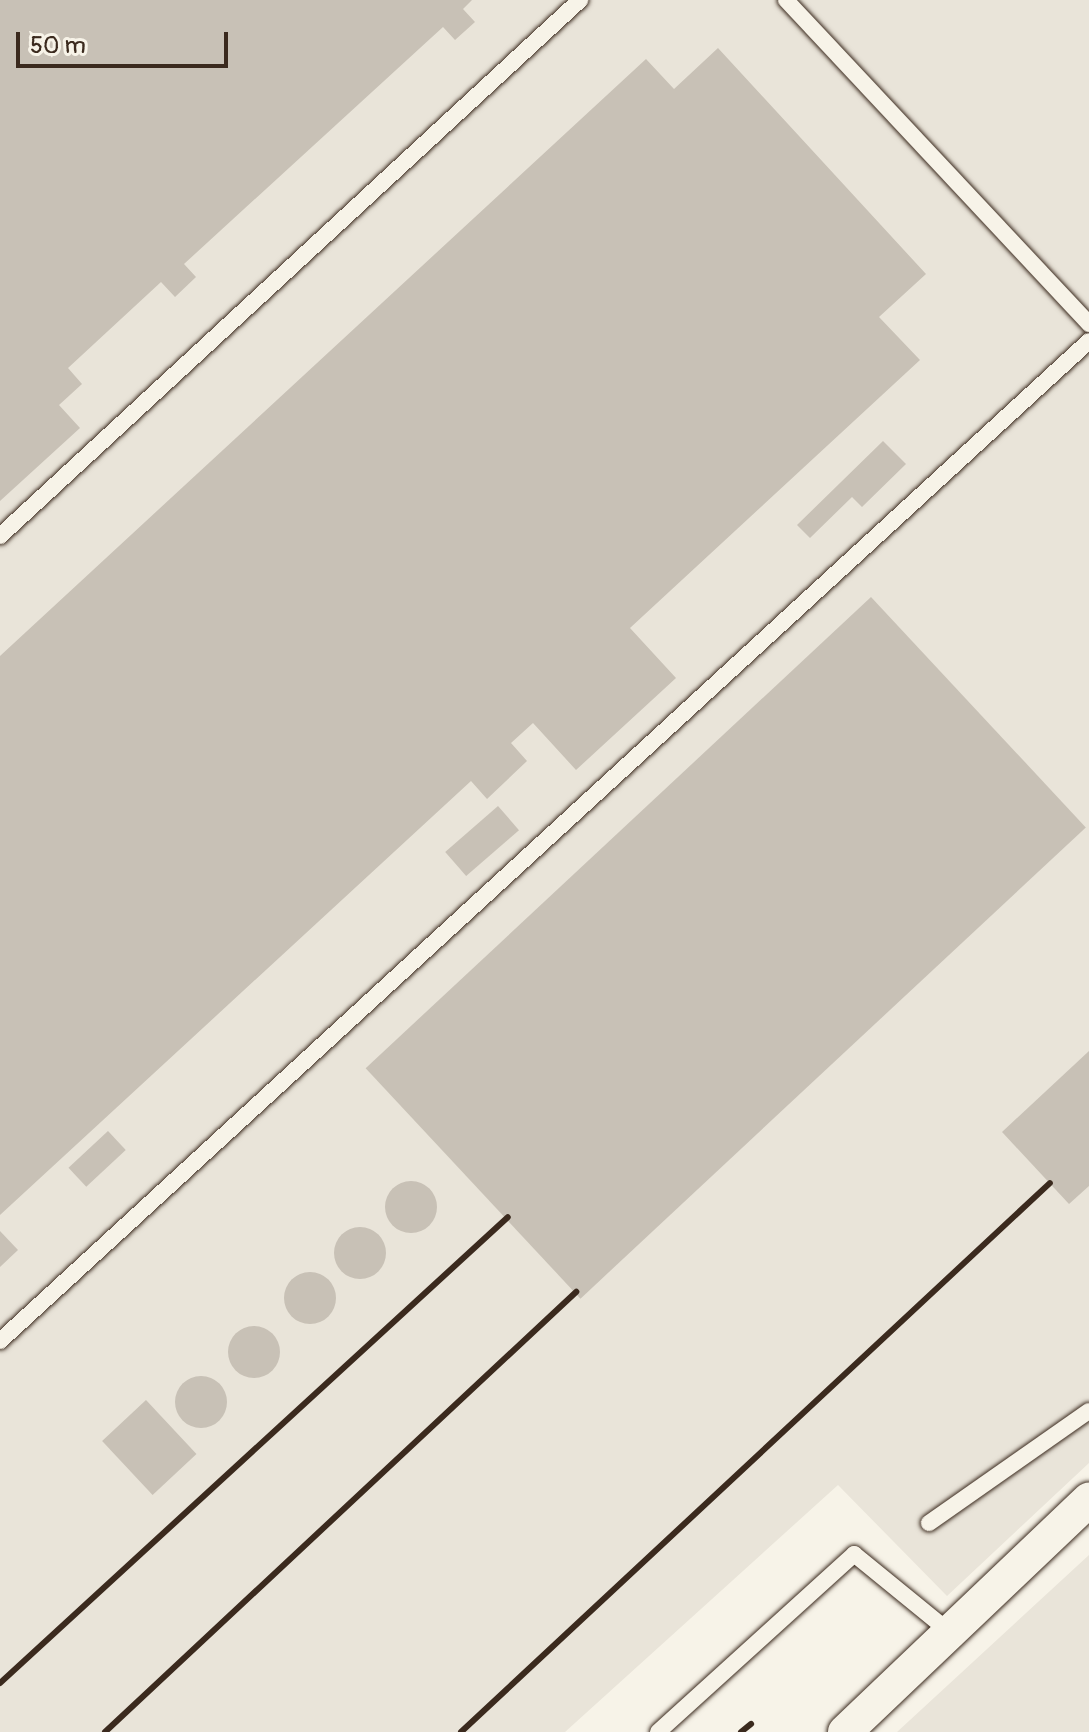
<!DOCTYPE html>
<html>
<head>
<meta charset="utf-8">
<style>
  body { margin:0 }
  #map { position:relative; width:1089px; height:1732px; overflow:hidden; background:#f7f3e8; font-family:Pangolin,sans-serif }
  div>[style] { position:absolute }
  .built>* { inset:0; background:#e9e4d9 }
  .building>* { inset:0; background:#c8c1b6; transform-origin:0 0 }
  .round { border-radius:50% }
  .roads { filter:drop-shadow(0 0 2px #3b2a1e) drop-shadow(0 0 2px #3b2a1e) }
  .lane>* { height:16px; margin:-8px; padding:0 8px; transform-origin:8px; border-radius:8px; background:#f7f3e8 }
  .street>* { height:34px; margin:-17px; padding:0 17px; transform-origin:17px; border-radius:17px; background:#f7f3e8 }
  .rail>* { height:6px; margin:-3px; padding:0 3px; transform-origin:3px; border-radius:3px; background:#3b2a1e }
  span { translate:-50% -50%; white-space:nowrap; text-align:center; line-height:1.15; -webkit-text-stroke:7px #f7f3e8; paint-order:stroke }
  .scale { position:absolute; left:16px; top:32px; width:212px; height:36px; box-sizing:border-box; border:4px solid #3b2a1e; border-top:0; padding-left:10px; font-size:24px; line-height:28px; white-space:nowrap; color:#3b2a1e; -webkit-text-stroke:6px #f7f3e8; paint-order:stroke }
</style>
</head>
<body>
<div id="map">
  <div class="built">
    <div style="clip-path:polygon(0 0,1089px 0,1089px 1463px,947px 1596px,838px 1485px,565px 1732px,0 1732px)"></div>
    <div style="clip-path:polygon(1089px 1555px,1089px 1732px,897px 1732px,1012px 1626px)"></div>
  </div>
  <div class="building">
    <div style="clip-path:polygon(0 0,472px 0,463px 9px,475px 22px,455px 40px,443px 27px,184px 264px,196px 277px,175px 297px,161px 282px,68px 368px,82px 384px,59px 405px,80px 428px,0 501px)"></div>
    <div style="clip-path:polygon(718px 48px,926px 274px,879px 317px,920px 360px,630px 628px,676px 678px,576px 770px,533px 723px,511px 743px,527px 761px,487px 799px,471px 781px,0 1215px,0 656px,646px 59px,674px 89px)"></div>
    <div style="clip-path:polygon(883px 441px,906px 464px,862px 507px,852px 497px,810px 538px,797px 525px)"></div>
    <div style="left:871px;top:597px;width:315px;height:691px;rotate:47deg"></div>
    <div style="left:498px;top:806px;width:32px;height:70px;rotate:49deg"></div>
    <div style="clip-path:polygon(1089px 1051px,1089px 1186px,1069px 1204px,1002px 1132px)"></div>
    <div style="left:108px;top:1131px;width:26px;height:54px;rotate:47deg"></div>
    <div class="round" style="left:385px;top:1181px;width:52px;height:52px"></div>
    <div class="round" style="left:334px;top:1227px;width:52px;height:52px"></div>
    <div style="clip-path:polygon(0 1231px,18px 1250px,0 1267px)"></div>
    <div class="round" style="left:284px;top:1272px;width:52px;height:52px"></div>
    <div class="round" style="left:228px;top:1326px;width:52px;height:52px"></div>
    <div class="round" style="left:175px;top:1376px;width:52px;height:52px"></div>
    <div style="left:146px;top:1400px;width:74px;height:60px;rotate:47deg"></div>
  </div>
  <div class="roads">
    <div class="lane">
      <div style="left:786px;top:0;width:444px;rotate:46.9deg"></div>
      <div style="left:0;top:536px;width:790px;rotate:-42.74deg"></div>
      <div style="left:0;top:1341px;width:1478px;rotate:-42.56deg"></div>
      <div style="left:929px;top:1523px;width:195px;rotate:-35deg"></div>
      <div style="left:658px;top:1732px;width:265px;rotate:-42.2deg"></div>
      <div style="left:854px;top:1554px;width:125px;rotate:39.2deg"></div>
    </div>
    <div class="street">
      <div style="left:845px;top:1732px;width:337px;rotate:-43.6deg"></div>
    </div>
  </div>
  <div class="rail">
    <div style="left:0;top:1683px;width:689px;rotate:-42.53deg"></div>
    <div style="left:105px;top:1732px;width:645px;rotate:-43.05deg"></div>
    <div style="left:461px;top:1732px;width:805px;rotate:-42.99deg"></div>
    <div style="left:741px;top:1732px;width:13px;rotate:-39deg"></div>
  </div>
  <div class="scale">50 m</div>
</div>
</body>
</html>
